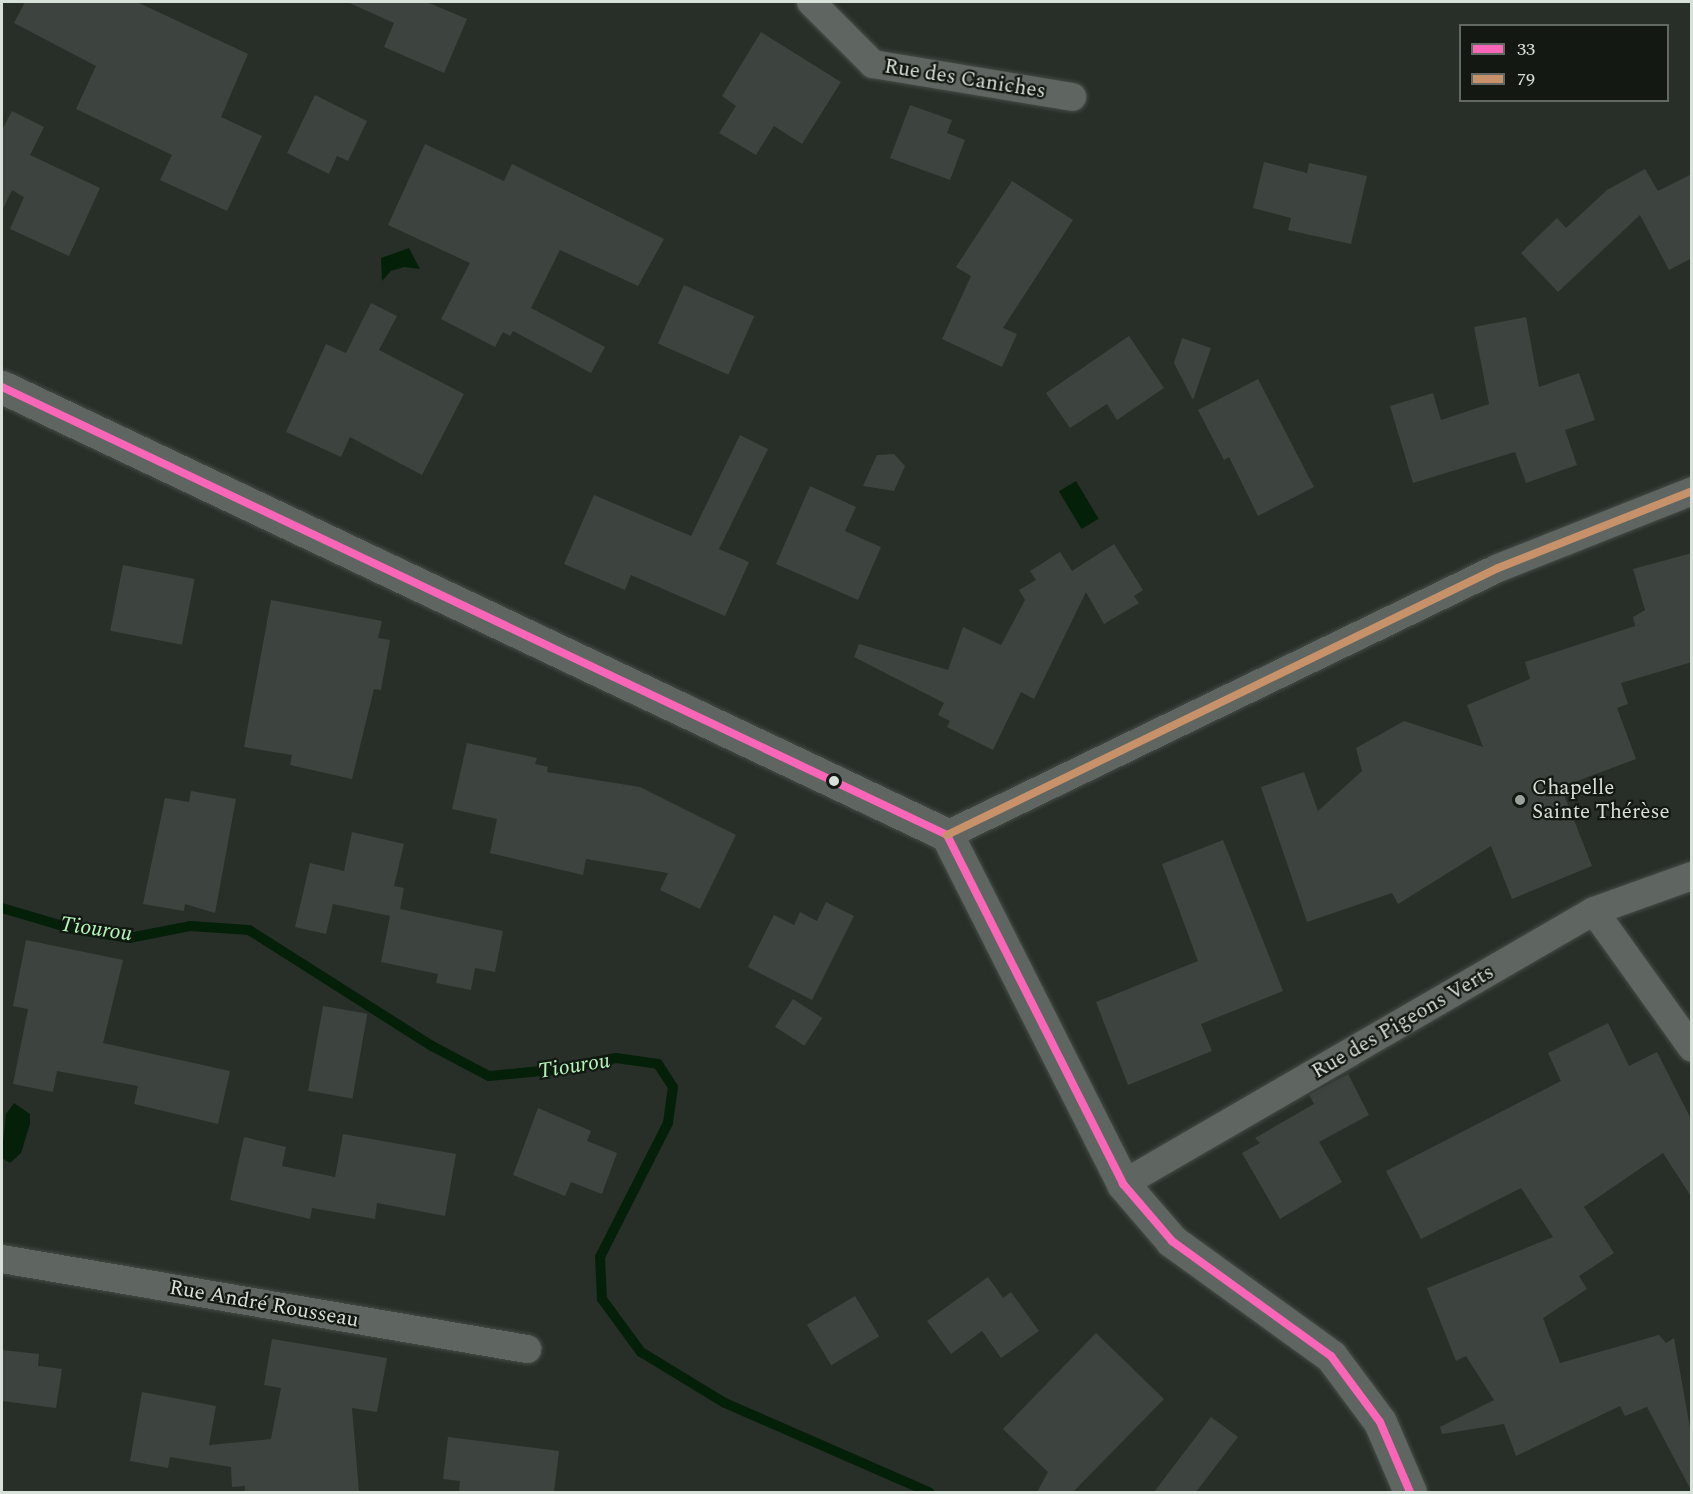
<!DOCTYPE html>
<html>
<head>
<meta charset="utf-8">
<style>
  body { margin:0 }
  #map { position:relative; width:1693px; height:1494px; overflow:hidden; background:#282f29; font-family:Spectral,serif }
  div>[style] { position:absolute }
  .water>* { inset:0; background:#052009; transform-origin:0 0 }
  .stream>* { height:10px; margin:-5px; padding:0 5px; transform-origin:5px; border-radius:5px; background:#052009 }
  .building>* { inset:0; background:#3d433e; transform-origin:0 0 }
  .roads { filter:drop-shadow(0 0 2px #454b46) drop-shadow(0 0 2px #454b46) }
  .street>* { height:28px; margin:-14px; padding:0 14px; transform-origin:14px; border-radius:14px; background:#5f6560 }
  .secondary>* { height:33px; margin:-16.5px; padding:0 16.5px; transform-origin:16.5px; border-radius:16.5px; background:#5f6560 }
  .bus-1>* { height:8px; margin:-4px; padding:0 4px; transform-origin:4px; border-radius:4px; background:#fa66b7 }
  .bus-2>* { height:8px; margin:-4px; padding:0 4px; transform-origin:4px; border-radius:4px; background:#c7916a }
  .dots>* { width:16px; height:16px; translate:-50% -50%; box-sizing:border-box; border:3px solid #131813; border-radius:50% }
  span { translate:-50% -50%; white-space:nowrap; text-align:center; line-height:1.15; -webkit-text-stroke:4.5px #131813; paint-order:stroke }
  .street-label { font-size:21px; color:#d8e1d9 }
  .poi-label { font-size:21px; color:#d8e1d9 }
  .left { translate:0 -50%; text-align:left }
  .water-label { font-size:22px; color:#b4f6b9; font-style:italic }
  .frame { position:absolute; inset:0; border:3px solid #d8e1d9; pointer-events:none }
  .legend { position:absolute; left:1459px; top:24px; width:210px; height:78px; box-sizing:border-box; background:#131813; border:2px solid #626862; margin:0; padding:8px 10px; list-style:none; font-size:18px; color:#d8e1d9 }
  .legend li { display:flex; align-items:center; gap:12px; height:30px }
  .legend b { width:30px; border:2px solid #626862 }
</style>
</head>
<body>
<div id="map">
  <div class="water">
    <div style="clip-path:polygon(409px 248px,420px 269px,404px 267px,391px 271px,382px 281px,381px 258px)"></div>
    <div style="left:1076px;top:481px;width:44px;height:20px;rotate:59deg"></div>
    <div style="clip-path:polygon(14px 1103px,30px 1114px,30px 1124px,21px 1153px,10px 1163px,2px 1158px,2px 1152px,6px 1114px)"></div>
  </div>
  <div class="stream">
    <div style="left:2px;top:908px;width:74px;rotate:16.5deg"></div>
    <div style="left:73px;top:929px;width:57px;rotate:9.1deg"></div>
    <div style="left:129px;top:938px;width:62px;rotate:-11.1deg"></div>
    <div style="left:190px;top:926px;width:59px;rotate:3.9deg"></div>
    <div style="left:249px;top:930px;width:217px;rotate:32.4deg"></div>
    <div style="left:432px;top:1046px;width:64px;rotate:27.8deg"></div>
    <div style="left:489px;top:1076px;width:62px;rotate:-5.5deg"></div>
    <div style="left:551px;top:1070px;width:66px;rotate:-10.5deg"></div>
    <div style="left:616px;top:1058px;width:42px;rotate:8.1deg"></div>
    <div style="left:658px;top:1064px;width:27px;rotate:57deg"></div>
    <div style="left:673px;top:1087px;width:36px;rotate:98deg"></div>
    <div style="left:668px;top:1123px;width:150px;rotate:116.9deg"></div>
    <div style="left:600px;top:1257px;width:42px;rotate:87.3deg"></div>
    <div style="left:602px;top:1299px;width:66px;rotate:53.7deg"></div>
    <div style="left:641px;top:1352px;width:98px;rotate:31.3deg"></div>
    <div style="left:725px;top:1403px;width:223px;rotate:23.6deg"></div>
  </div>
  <div class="building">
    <div style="clip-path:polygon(25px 2px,137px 2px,248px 54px,221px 117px,262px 136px,227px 211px,160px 180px,172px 155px,76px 109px,96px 66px,14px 23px)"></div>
    <div style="clip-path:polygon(347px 2px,427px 2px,467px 19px,444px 73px,384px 47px,394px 23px)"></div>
    <div style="clip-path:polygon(761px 32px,841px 82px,802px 144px,774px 126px,756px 155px,719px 133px,736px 106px,722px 96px)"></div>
    <div style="clip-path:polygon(315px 95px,367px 121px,348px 161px,337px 156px,329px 174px,287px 153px)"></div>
    <div style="clip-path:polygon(910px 105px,952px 120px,947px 133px,965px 140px,950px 180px,890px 158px)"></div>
    <div style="clip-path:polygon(12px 111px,44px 127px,30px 155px,100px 188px,69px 256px,10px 229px,24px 197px,12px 190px,2px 211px,2px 130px)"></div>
    <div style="clip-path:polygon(425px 144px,504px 181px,512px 164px,664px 239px,638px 286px,560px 250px,531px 308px,605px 347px,591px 373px,513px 331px,510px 336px,503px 332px,495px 347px,441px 319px,470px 263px,388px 225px)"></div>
    <div style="clip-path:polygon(1264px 162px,1307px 173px,1309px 163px,1367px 176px,1351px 244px,1288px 230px,1291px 218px,1253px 208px)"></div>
    <div style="clip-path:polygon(1645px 169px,1658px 191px,1692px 174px,1692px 258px,1669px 270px,1640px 215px,1558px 292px,1521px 253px,1557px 218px,1566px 228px,1607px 190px)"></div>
    <div style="clip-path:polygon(1012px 181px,1073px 220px,1003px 328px,1017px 334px,1002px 367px,942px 339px,971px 276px,956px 267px)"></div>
    <div style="left:684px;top:285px;width:77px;height:64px;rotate:24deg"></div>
    <div style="clip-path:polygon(371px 303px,397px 316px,379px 350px,464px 394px,422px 475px,350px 437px,341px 457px,286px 432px,326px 344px,346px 353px)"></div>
    <div style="clip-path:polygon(1526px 317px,1539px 387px,1579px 373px,1595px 420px,1565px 430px,1577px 465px,1526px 483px,1515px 452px,1413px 483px,1390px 406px,1433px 393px,1441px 420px,1489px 404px,1474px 327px)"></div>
    <div style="clip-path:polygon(1129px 336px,1164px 388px,1117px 420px,1107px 404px,1070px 428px,1046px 393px)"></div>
    <div style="clip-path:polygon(1182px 338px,1211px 348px,1193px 400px,1174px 363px)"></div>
    <div style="clip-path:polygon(1258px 379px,1314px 487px,1258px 516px,1229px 457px,1224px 460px,1198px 410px)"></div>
    <div style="clip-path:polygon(740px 435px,768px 449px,719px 549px,749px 562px,725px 616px,631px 575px,625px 590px,564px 564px,594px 495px,691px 536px)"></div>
    <div style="clip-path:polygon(894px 454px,905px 466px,894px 491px,863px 486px,877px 455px)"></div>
    <div style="clip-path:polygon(810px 486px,856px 507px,845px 531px,881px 547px,858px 600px,776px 564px)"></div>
    <div style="clip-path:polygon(1114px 544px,1143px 590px,1134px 596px,1139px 603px,1104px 624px,1086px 592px,1034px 699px,1021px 692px,993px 750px,947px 727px,950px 721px,938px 715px,944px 703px,854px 657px,859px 644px,948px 670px,963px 627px,1001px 645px,1025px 600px,1019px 590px,1036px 580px,1030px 571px,1060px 552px,1072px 571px)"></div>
    <div style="clip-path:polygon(1692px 553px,1692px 662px,1621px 683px,1628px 704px,1617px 708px,1636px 759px,1561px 787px,1592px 866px,1512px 899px,1491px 846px,1398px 904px,1392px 893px,1307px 922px,1261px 787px,1304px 772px,1318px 811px,1362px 771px,1356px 748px,1404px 721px,1483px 747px,1467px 705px,1530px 679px,1525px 662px,1635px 626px,1633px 617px,1645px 610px,1633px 569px)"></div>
    <div style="left:123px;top:565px;width:73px;height:67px;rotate:11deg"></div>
    <div style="clip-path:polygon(271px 600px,382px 621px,378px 638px,390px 640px,381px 690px,374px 689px,352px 779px,290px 765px,292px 755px,244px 747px)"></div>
    <div style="clip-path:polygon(467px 743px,537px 758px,535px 764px,548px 767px,547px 772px,640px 787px,736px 835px,700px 909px,660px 890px,668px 873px,586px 859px,583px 875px,490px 853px,497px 819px,452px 809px)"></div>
    <div style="clip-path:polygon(191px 791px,236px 799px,215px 913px,185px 904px,184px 911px,143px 904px,165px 798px,189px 802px)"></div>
    <div style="clip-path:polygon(352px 832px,404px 844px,394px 886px,404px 888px,400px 909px,503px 931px,495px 972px,475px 968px,471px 990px,436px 983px,438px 974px,381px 962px,390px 916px,333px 904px,326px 934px,295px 927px,310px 863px,344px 871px)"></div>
    <div style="clip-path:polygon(1223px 840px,1283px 991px,1201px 1024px,1212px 1051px,1128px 1085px,1096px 1002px,1198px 961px,1162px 864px)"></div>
    <div style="clip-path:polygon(826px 902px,854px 916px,812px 1000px,748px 967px,774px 915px,794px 925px,800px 912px,817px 921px)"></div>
    <div style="clip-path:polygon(26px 940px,123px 960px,103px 1043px,230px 1071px,218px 1124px,134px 1104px,138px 1086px,57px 1071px,53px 1092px,13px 1084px,28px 1009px,13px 1006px)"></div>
    <div style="left:793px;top:999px;width:35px;height:33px;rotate:33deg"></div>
    <div style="left:323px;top:1006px;width:45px;height:86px;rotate:10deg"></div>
    <div style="clip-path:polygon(1608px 1023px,1629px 1066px,1657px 1052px,1692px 1121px,1692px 1198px,1663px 1153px,1584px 1207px,1614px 1253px,1579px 1276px,1587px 1289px,1543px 1318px,1560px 1363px,1659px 1335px,1666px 1343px,1674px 1338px,1692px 1439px,1692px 1492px,1647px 1407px,1625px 1416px,1620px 1406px,1516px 1456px,1504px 1424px,1442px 1434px,1440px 1427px,1494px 1400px,1466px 1356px,1456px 1361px,1427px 1288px,1553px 1237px,1521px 1188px,1421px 1239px,1386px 1171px,1561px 1081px,1548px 1053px)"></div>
    <div style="clip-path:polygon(1348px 1074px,1369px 1115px,1319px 1142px,1342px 1182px,1280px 1219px,1242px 1153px,1260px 1143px,1255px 1138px,1314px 1104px,1309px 1095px)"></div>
    <div style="clip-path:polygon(538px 1108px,591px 1131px,587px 1141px,617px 1153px,602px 1194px,571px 1182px,565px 1196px,513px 1175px)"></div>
    <div style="clip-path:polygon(343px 1134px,456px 1154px,445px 1216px,377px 1203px,375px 1219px,312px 1208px,310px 1219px,230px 1200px,244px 1137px,286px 1147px,282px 1166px,335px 1177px)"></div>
    <div style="clip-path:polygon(988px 1277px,1003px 1298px,1011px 1292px,1039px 1331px,1001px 1358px,982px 1331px,951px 1354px,927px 1321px)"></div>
    <div style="left:855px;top:1296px;width:47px;height:56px;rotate:59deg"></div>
    <div style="clip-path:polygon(1096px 1333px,1164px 1399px,1073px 1492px,1037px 1492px,1048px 1472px,1003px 1429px)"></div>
    <div style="clip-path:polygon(272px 1339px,387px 1358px,377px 1412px,352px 1408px,359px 1492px,245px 1492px,245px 1486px,232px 1487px,231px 1467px,170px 1457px,168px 1468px,130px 1461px,142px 1392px,216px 1406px,209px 1445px,271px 1439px,281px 1388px,264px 1385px)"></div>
    <div style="clip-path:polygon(2px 1350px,39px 1354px,38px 1366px,62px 1369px,56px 1408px,2px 1401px)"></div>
    <div style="clip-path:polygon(1211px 1417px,1238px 1437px,1196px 1492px,1154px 1492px)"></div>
    <div style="clip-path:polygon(448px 1437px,559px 1451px,554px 1492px,459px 1492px,460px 1481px,443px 1479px)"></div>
  </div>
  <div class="roads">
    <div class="street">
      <div style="left:811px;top:2px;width:88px;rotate:45deg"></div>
      <div style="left:873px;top:64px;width:202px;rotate:9.4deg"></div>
      <div style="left:947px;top:835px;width:612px;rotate:-25.85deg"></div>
      <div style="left:1498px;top:568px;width:209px;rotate:-21.6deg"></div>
      <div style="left:1594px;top:911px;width:168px;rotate:54.4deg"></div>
      <div style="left:1123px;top:1184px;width:544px;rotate:-30.1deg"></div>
      <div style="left:1594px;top:911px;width:104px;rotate:-19.7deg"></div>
      <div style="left:2px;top:1259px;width:533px;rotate:9.73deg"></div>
    </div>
    <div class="secondary">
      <div style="left:2px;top:387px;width:1046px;rotate:25.36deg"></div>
      <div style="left:947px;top:835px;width:391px;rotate:63.2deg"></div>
      <div style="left:1123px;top:1184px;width:75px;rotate:49.3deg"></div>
      <div style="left:1172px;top:1241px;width:196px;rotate:35.9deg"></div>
      <div style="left:1331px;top:1356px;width:82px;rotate:53.4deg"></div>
      <div style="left:1380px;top:1422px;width:76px;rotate:66.8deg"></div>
    </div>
  </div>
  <div class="bus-1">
    <div style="left:2px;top:387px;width:1046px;rotate:25.36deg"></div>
    <div style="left:947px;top:835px;width:391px;rotate:63.2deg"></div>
    <div style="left:1123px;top:1184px;width:75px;rotate:49.3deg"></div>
    <div style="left:1172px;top:1241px;width:196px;rotate:35.9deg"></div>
    <div style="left:1331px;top:1356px;width:82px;rotate:53.4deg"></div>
    <div style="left:1380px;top:1422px;width:76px;rotate:66.8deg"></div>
  </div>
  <div class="bus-2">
    <div style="left:947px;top:835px;width:612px;rotate:-25.85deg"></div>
    <div style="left:1498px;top:568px;width:209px;rotate:-21.6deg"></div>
  </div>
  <div class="dots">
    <div style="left:834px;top:781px;background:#d8e1d9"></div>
    <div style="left:1520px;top:800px;background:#9aa39b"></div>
  </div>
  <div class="street-label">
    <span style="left:965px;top:79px;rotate:9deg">Rue des Caniches</span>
    <span style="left:1403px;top:1022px;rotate:-30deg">Rue des Pigeons Verts</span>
    <span style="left:264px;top:1304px;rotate:10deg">Rue André Rousseau</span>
  </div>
  <div class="poi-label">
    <span class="left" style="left:1532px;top:800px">Chapelle<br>Sainte Thérèse</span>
  </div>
  <div class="water-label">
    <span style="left:96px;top:929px;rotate:8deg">Tiourou</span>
    <span style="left:574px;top:1066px;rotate:-9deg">Tiourou</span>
  </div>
  <div class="frame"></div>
  <ul class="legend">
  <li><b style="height:8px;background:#fa66b7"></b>33</li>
  <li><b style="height:8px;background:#c7916a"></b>79</li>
  </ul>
</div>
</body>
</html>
